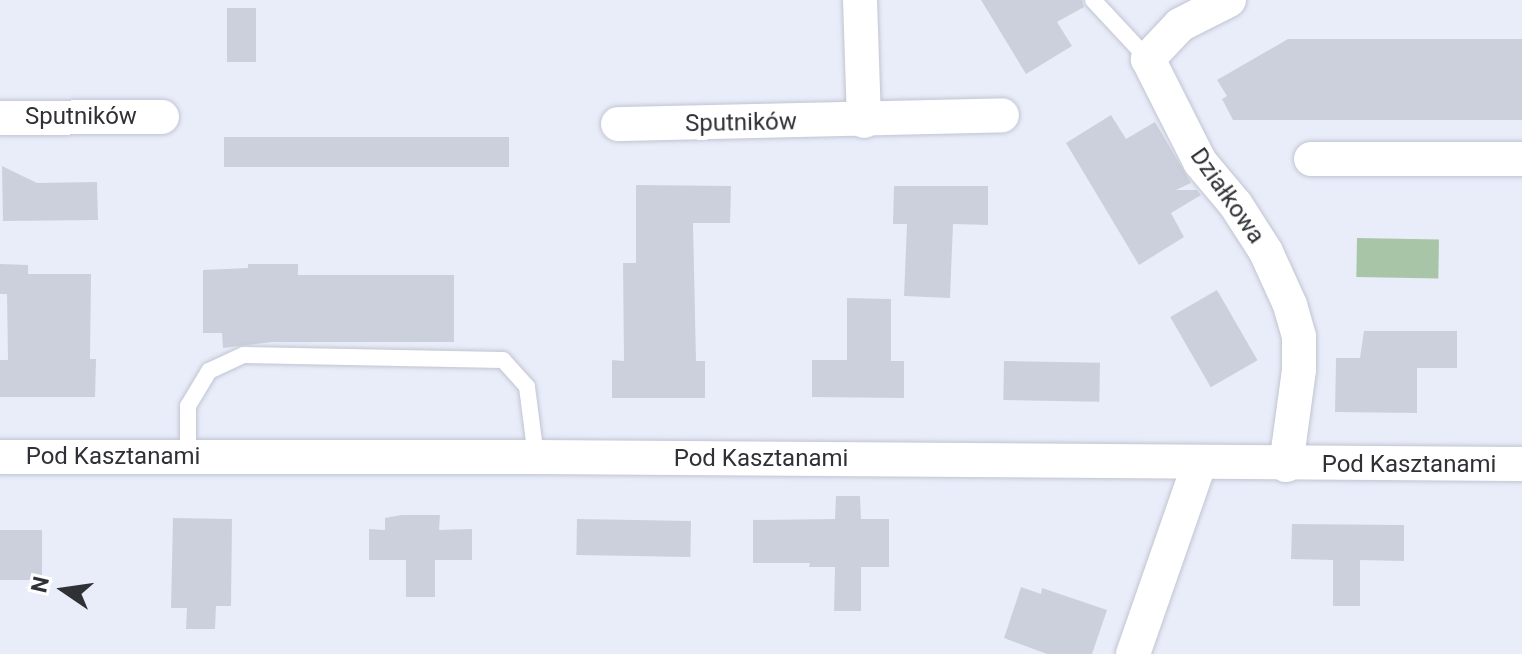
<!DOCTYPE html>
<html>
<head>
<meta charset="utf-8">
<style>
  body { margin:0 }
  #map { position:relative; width:1522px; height:654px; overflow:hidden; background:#e9edfa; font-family:Roboto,sans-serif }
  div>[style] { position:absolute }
  .green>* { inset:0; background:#a8c6a7; transform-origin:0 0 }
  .building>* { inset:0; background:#ccd0dd; transform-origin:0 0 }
  .roads { filter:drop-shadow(0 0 2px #c1c4d1) drop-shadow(0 0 2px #c1c4d1) }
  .service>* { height:16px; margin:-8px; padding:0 8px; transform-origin:8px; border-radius:8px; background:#fff }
  .minor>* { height:34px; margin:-17px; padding:0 17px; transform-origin:17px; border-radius:17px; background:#fff }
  span { translate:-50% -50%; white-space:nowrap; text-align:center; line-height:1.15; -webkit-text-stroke:8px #fff; paint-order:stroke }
  .street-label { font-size:24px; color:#303136 }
  .north { position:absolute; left:24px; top:550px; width:80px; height:80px; -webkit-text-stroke:6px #fff; paint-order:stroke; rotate:283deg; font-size:22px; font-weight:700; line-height:32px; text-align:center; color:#303136 }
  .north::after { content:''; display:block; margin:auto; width:28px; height:36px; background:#303136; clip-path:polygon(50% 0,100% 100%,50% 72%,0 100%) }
</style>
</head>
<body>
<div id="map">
  <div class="green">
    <div style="left:1357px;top:238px;width:82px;height:39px;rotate:1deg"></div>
  </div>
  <div class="building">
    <div style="clip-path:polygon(981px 0,1082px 0,1084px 7px,1057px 22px,1072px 46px,1026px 74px)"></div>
    <div style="left:227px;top:8px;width:29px;height:54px"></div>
    <div style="clip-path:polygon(1288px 39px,1522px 39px,1522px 120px,1233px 120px,1222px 99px,1227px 96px,1217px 80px)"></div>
    <div style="clip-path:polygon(1111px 115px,1126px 139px,1155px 122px,1191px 183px,1176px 190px,1197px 190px,1201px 195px,1171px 213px,1184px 237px,1139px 265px,1066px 143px)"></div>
    <div style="left:224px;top:137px;width:285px;height:30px"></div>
    <div style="clip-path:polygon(2px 166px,37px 183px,97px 182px,98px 220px,3px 221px)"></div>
    <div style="clip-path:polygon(636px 185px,731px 186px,730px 223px,693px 223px,696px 361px,705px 361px,705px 398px,612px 398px,612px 360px,624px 361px,623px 263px,636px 263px)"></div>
    <div style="clip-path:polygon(894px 186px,988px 186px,988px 225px,953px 224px,950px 298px,904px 296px,907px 224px,893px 224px)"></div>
    <div style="clip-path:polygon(0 264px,28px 265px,28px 274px,91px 274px,90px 359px,96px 359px,95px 397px,0 397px,0 360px,8px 360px,7px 294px,0 294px)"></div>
    <div style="clip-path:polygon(248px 264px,298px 264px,298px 275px,454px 275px,454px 342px,272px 342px,223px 348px,222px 333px,203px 333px,203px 270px,248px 268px)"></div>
    <div style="left:1217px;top:290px;width:81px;height:54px;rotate:60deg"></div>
    <div style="clip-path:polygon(847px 298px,891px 299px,891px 361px,904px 361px,904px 398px,812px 397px,812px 360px,847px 360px)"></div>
    <div style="clip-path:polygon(1364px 331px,1457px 331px,1457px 368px,1417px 368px,1417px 413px,1335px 412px,1336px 358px,1360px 358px)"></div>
    <div style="left:1004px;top:361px;width:96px;height:39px;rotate:1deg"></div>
    <div style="clip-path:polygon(836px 496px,860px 496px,861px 519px,889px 519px,889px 567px,861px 567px,861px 611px,834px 611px,835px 567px,809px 567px,810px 563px,753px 563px,753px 520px,835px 519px)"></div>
    <div style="clip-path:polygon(401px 515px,440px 515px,439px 530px,472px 529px,472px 560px,435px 560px,435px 597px,406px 597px,406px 560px,369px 560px,369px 529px,385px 530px,385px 518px)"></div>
    <div style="clip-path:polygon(173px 518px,232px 519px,231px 606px,216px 606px,215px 629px,186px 629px,187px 608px,171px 608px)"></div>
    <div style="left:577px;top:519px;width:114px;height:36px;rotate:1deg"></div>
    <div style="clip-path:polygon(1292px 524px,1404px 525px,1404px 561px,1360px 560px,1360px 606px,1333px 606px,1333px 560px,1291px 559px)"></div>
    <div style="left:0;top:530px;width:42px;height:50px"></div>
    <div style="clip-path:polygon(1021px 587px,1041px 594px,1042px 588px,1107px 610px,1092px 654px,1047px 654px,1004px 638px)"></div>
  </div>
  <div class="roads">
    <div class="service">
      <div style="left:1093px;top:0;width:81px;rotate:47deg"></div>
      <div style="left:188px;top:456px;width:50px;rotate:-90deg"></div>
      <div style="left:188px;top:406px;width:41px;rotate:-59deg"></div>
      <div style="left:209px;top:371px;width:38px;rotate:-25deg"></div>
      <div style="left:244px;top:355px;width:259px;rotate:1.1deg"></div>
      <div style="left:503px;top:360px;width:36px;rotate:48deg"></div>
      <div style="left:527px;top:387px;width:71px;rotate:82.7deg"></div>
    </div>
    <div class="minor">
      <div style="left:860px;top:0;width:121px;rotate:88.1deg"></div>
      <div style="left:1229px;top:0;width:55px;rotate:153deg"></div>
      <div style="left:1180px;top:25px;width:47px;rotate:133.3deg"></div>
      <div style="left:1148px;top:59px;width:115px;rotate:63.2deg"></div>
      <div style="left:1200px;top:162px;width:56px;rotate:50.1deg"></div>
      <div style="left:1236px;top:205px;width:56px;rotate:57.4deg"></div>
      <div style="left:1266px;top:252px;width:58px;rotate:65.6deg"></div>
      <div style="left:1290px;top:305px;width:33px;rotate:74deg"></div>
      <div style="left:1299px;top:337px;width:33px;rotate:90deg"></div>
      <div style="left:1299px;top:370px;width:96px;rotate:97.8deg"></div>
      <div style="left:0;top:118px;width:162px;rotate:-0.4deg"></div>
      <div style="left:618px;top:124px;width:384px;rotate:-1.3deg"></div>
      <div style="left:1311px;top:159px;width:211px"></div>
      <div style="left:0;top:457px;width:536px"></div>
      <div style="left:536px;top:457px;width:986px;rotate:0.41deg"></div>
      <div style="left:1133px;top:654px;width:203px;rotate:-70.8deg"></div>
    </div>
  </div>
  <div class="street-label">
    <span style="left:81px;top:117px">Sputników</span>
    <span style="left:741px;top:123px;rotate:-1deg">Sputników</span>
    <span style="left:1227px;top:196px;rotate:55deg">Działkowa</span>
    <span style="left:113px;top:457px">Pod Kasztanami</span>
    <span style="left:761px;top:459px">Pod Kasztanami</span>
    <span style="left:1409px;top:465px">Pod Kasztanami</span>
  </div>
  <div class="north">N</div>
</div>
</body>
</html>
